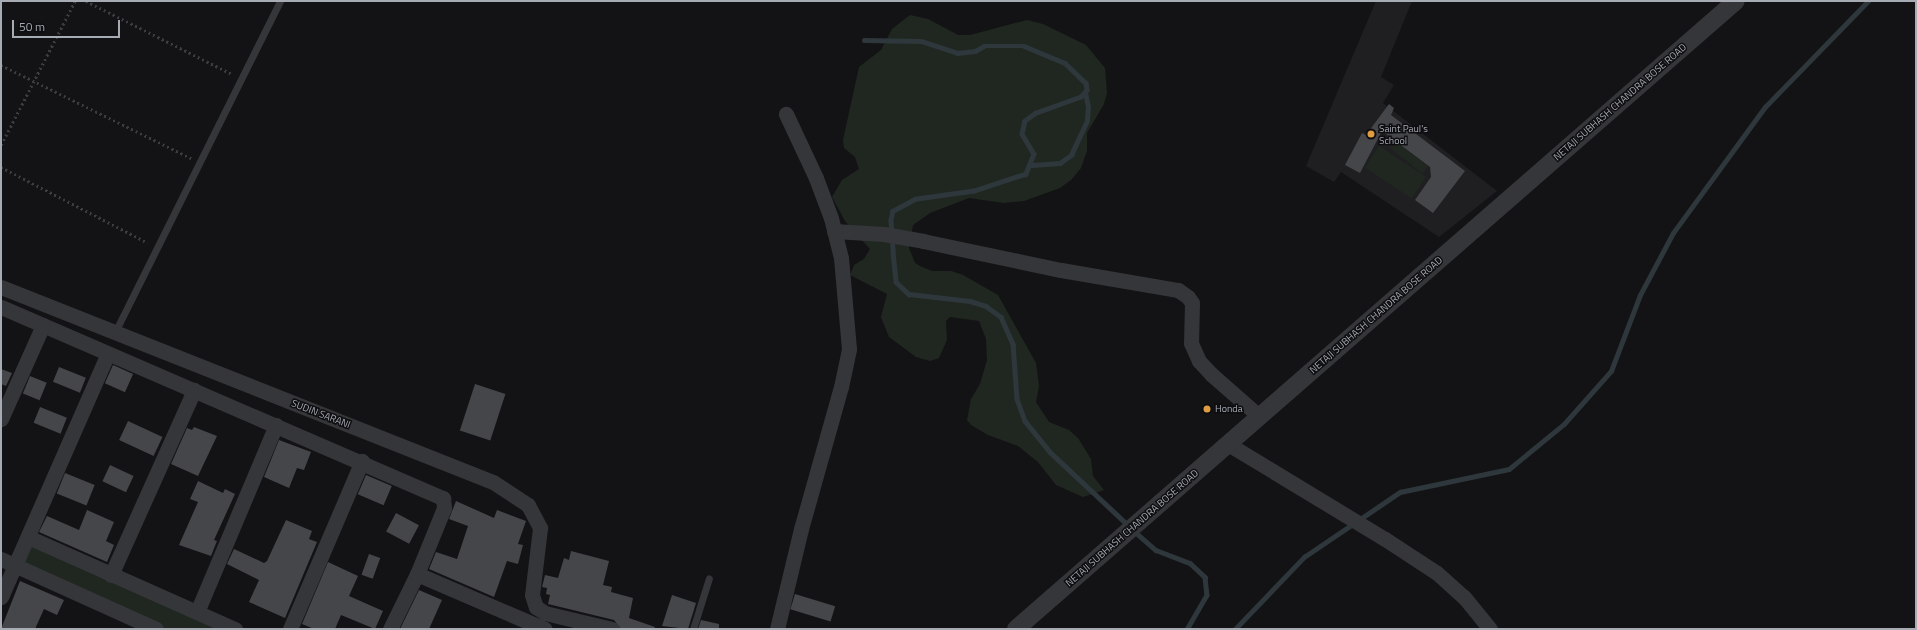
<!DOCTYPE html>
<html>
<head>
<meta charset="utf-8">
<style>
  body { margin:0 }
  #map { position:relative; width:1917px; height:630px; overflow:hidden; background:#131315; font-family:"Titillium Web",sans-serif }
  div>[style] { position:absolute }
  .built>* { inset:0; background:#1f1f22 }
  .green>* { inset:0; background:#202720; transform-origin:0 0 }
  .stream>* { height:4.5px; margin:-2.25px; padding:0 2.25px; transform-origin:2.25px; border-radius:2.25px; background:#2e373c }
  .building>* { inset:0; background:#45464a; transform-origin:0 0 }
  .path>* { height:2.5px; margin-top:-1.25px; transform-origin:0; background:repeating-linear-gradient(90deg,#3b3d40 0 2px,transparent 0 5px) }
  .service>* { height:7px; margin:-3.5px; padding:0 3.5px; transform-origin:3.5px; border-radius:3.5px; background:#353639 }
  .minor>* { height:15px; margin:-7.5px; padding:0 7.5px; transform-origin:7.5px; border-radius:7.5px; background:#353639 }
  .tertiary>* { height:18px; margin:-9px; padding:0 9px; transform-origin:9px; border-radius:9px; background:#353639 }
  .dots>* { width:11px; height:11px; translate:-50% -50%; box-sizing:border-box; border:2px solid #0e0e10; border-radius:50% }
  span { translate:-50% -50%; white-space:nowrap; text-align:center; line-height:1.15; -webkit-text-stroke:3px #0e0e10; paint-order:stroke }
  .street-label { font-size:10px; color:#a6abb4 }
  .poi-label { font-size:10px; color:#a6abb4 }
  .left { translate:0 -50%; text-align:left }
  .frame { position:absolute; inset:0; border:2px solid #a6abb4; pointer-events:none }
  .scale { position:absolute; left:12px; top:20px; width:108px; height:18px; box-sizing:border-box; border:2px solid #a6abb4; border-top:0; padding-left:5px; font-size:12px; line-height:14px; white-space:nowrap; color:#a6abb4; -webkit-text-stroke:3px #0e0e10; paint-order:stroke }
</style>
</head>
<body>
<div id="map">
  <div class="built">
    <div style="clip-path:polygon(1376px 1px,1412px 1px,1381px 77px,1394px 85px,1383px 103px,1497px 191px,1439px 237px,1341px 172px,1334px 182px,1306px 166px)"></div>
  </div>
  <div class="green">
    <div style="clip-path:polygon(910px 15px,928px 19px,958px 35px,970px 35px,1027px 20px,1043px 24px,1086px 45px,1105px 68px,1107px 93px,1104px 104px,1087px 133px,1087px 151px,1081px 168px,1071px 180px,1060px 188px,1024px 201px,1004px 203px,969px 198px,930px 213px,913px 225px,909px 248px,915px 263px,920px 266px,932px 271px,951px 271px,963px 275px,998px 295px,1036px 363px,1039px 386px,1036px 402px,1049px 422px,1069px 430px,1078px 438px,1091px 459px,1093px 476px,1104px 490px,1083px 497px,1056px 485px,1038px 462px,1018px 446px,988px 435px,971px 425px,967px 420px,971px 399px,980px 384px,987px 360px,986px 339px,979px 321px,950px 317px,946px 321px,947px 340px,939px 358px,930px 361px,916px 357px,889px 337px,881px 317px,887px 294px,850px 275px,854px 265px,864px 259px,870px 249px,845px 221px,832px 197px,842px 180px,859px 169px,855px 157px,844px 148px,843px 140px,859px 67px,881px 50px,892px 29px)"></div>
    <div style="left:1388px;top:135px;width:51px;height:9px;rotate:38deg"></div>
    <div style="left:1379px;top:146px;width:56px;height:26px;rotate:33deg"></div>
    <div style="clip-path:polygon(28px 537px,236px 629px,156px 629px,15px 567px)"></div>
  </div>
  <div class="stream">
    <div style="left:864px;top:40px;width:57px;rotate:1deg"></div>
    <div style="left:921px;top:41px;width:38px;rotate:18deg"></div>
    <div style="left:957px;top:53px;width:18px;rotate:-6deg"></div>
    <div style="left:975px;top:51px;width:10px;rotate:-29deg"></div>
    <div style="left:984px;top:46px;width:40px"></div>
    <div style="left:1024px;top:46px;width:44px;rotate:22.5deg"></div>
    <div style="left:1065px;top:63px;width:29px;rotate:44deg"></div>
    <div style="left:1086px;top:83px;width:7px;rotate:82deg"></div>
    <div style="left:1087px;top:90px;width:9px;rotate:131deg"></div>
    <div style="left:1081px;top:97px;width:48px;rotate:160.4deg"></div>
    <div style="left:1036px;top:113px;width:14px;rotate:144deg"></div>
    <div style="left:1025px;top:121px;width:13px;rotate:103deg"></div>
    <div style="left:1022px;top:134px;width:23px;rotate:59deg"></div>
    <div style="left:1034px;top:154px;width:22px;rotate:112deg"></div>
    <div style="left:1026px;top:174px;width:55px;rotate:161.9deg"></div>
    <div style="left:974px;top:191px;width:59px;rotate:172.1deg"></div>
    <div style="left:916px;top:199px;width:26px;rotate:152deg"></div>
    <div style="left:893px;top:211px;width:9px;rotate:103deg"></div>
    <div style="left:891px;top:220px;width:32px;rotate:86deg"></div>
    <div style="left:893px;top:252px;width:30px;rotate:84deg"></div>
    <div style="left:896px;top:282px;width:18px;rotate:43deg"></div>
    <div style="left:909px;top:294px;width:61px;rotate:6.5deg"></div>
    <div style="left:970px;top:301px;width:17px;rotate:17deg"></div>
    <div style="left:986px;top:306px;width:19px;rotate:36deg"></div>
    <div style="left:1001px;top:317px;width:30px;rotate:66deg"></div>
    <div style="left:1013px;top:344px;width:55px;rotate:85.8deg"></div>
    <div style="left:1017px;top:399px;width:23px;rotate:70deg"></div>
    <div style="left:1025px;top:421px;width:40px;rotate:51deg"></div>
    <div style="left:1050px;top:452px;width:108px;rotate:43.1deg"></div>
    <div style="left:1032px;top:165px;width:28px;rotate:-4deg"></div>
    <div style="left:1060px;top:163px;width:14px;rotate:-36deg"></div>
    <div style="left:1071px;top:155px;width:38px;rotate:-65deg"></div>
    <div style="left:1087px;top:120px;width:13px;rotate:-86deg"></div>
    <div style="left:1088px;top:107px;width:14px;rotate:-102deg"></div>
    <div style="left:1134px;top:531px;width:29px;rotate:41deg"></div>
    <div style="left:1156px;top:550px;width:36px;rotate:21deg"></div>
    <div style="left:1190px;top:563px;width:21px;rotate:43deg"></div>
    <div style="left:1205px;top:577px;width:18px;rotate:84deg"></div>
    <div style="left:1207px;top:595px;width:39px;rotate:120deg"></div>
    <div style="left:1235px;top:629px;width:100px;rotate:-46.2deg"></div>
    <div style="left:1304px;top:557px;width:116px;rotate:-34.1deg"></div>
    <div style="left:1400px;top:492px;width:111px;rotate:-11.9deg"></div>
    <div style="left:1509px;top:469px;width:71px;rotate:-39.3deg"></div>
    <div style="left:1564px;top:424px;width:71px;rotate:-48.4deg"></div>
    <div style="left:1611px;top:371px;width:81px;rotate:-69.1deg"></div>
    <div style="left:1640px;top:295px;width:70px;rotate:-62deg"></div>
    <div style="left:1673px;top:233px;width:156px;rotate:-53.9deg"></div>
    <div style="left:1765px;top:107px;width:148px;rotate:-45.8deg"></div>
  </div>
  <div class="building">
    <div style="clip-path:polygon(1389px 104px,1394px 108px,1391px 115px,1465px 171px,1433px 213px,1415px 200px,1431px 177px,1430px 167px,1382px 131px,1360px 173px,1345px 165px,1362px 133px,1366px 135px)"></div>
    <div style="left:113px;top:365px;width:22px;height:20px;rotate:24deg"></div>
    <div style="left:59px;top:367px;width:29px;height:16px;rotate:22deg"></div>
    <div style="clip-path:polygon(1px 369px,12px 373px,6px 386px,1px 384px)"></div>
    <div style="left:30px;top:376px;width:18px;height:19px;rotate:22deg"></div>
    <div style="left:475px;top:384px;width:32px;height:49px;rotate:18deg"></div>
    <div style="left:40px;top:407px;width:29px;height:17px;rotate:22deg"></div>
    <div style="left:128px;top:421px;width:38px;height:21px;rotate:25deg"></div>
    <div style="clip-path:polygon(194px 427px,217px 436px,198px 476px,171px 464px,187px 428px,192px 430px)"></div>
    <div style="clip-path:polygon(279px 440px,311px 452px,304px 470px,297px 468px,289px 488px,264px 477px)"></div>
    <div style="left:110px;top:465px;width:26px;height:18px;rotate:25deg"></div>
    <div style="left:65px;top:473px;width:32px;height:22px;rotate:22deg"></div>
    <div style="left:366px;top:475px;width:28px;height:21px;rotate:23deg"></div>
    <div style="clip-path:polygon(198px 481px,223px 493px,225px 489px,235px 494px,214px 540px,217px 541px,211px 556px,179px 545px,198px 502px,190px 499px)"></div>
    <div style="clip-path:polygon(456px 501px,494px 518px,497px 510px,526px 521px,518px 544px,523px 545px,518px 564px,507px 561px,494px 597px,429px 569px,436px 552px,457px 559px,468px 526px,449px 519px)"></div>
    <div style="clip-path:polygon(87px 510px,114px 522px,106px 541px,114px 545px,107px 562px,39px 532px,47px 516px,79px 530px)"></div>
    <div style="left:396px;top:513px;width:26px;height:21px;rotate:28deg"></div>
    <div style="clip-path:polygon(286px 520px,312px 531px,309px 539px,317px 542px,285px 618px,249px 602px,259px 580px,227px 564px,234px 549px,264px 563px,267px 561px)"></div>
    <div style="clip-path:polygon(571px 551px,609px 561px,603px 585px,612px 587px,611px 592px,633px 598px,629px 618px,655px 627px,654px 629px,621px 629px,614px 620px,548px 604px,550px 595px,546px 594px,547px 588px,542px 587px,545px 575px,558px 578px,564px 558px,569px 560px)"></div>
    <div style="left:369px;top:554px;width:12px;height:22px;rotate:20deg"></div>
    <div style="clip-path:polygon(328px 562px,358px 576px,349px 596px,383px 611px,375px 629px,341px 615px,335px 629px,314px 629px,302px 624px)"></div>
    <div style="clip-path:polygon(20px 581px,64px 600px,57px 615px,44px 609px,35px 629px,1px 629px)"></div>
    <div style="clip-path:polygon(419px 590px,442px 600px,429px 629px,400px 629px)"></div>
    <div style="left:795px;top:594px;width:42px;height:16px;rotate:17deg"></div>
    <div style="clip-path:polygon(672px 595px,696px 603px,688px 629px,662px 626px)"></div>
    <div style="clip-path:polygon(701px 620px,719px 624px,719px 629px,698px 629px)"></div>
  </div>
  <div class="path">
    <div style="left:86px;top:1px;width:163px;rotate:26.6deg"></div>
    <div style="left:1px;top:65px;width:212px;rotate:26.1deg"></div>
    <div style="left:1px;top:145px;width:162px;rotate:-62.8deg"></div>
    <div style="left:1px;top:167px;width:165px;rotate:27.3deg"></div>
  </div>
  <div class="service">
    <div style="left:114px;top:334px;width:372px;rotate:-63.5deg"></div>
    <div style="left:693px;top:629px;width:53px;rotate:-72.6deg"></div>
  </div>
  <div class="minor">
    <div style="left:834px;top:231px;width:50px;rotate:3.4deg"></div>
    <div style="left:884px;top:234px;width:40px;rotate:10deg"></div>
    <div style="left:923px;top:241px;width:141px;rotate:11.9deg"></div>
    <div style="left:1061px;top:270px;width:119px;rotate:9.7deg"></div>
    <div style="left:1178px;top:290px;width:12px;rotate:35deg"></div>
    <div style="left:1188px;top:297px;width:7px;rotate:56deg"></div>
    <div style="left:1192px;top:303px;width:40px;rotate:91.4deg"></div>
    <div style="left:1191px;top:343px;width:20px;rotate:66deg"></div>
    <div style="left:1199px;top:361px;width:18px;rotate:47deg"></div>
    <div style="left:1211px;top:374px;width:65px;rotate:41.3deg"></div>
    <div style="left:1px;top:287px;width:529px;rotate:21.62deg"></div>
    <div style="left:493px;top:482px;width:42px;rotate:33.3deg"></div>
    <div style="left:528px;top:505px;width:26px;rotate:62deg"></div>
    <div style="left:540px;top:528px;width:67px;rotate:96.8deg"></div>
    <div style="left:532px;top:595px;width:13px;rotate:72deg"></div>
    <div style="left:536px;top:607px;width:11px;rotate:34deg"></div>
    <div style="left:545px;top:613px;width:69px;rotate:13.4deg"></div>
    <div style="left:1px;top:307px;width:482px;rotate:23.4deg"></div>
    <div style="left:443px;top:498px;width:10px;rotate:84deg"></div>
    <div style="left:444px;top:508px;width:71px;rotate:112.2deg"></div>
    <div style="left:417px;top:574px;width:61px;rotate:116.1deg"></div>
    <div style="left:1px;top:419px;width:103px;rotate:-65.9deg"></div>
    <div style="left:1228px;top:444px;width:184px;rotate:31.2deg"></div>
    <div style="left:1385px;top:539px;width:62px;rotate:33.2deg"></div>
    <div style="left:1437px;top:573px;width:36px;rotate:42deg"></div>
    <div style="left:1464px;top:597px;width:41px;rotate:50.9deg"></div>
    <div style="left:28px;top:537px;width:227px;rotate:24deg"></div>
    <div style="left:1px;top:559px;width:170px;rotate:24.3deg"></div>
    <div style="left:417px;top:574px;width:139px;rotate:23.3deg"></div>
    <div style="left:111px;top:575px;width:203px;rotate:-65.8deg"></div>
    <div style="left:1px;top:597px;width:266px;rotate:-66.3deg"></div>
    <div style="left:197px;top:612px;width:203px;rotate:-67.1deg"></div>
    <div style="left:290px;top:629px;width:183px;rotate:-66.8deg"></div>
    <div style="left:777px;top:629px;width:103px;rotate:-76.5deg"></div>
    <div style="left:801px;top:529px;width:148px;rotate:-74.3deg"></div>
    <div style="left:841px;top:387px;width:39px;rotate:-78deg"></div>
    <div style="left:849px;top:349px;width:91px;rotate:-95deg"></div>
    <div style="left:841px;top:258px;width:41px;rotate:-104deg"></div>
    <div style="left:831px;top:218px;width:43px;rotate:-110.6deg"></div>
    <div style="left:816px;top:178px;width:71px;rotate:-115.1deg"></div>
  </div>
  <div class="tertiary">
    <div style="left:1016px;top:629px;width:955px;rotate:-41.1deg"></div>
  </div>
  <div class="dots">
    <div style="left:1371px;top:134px;background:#e09c40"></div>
    <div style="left:1207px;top:409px;background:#e09c40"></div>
  </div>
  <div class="street-label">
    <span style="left:1620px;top:102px;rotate:-41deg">NETAJI SUBHASH CHANDRA BOSE ROAD</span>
    <span style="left:1376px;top:315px;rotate:-41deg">NETAJI SUBHASH CHANDRA BOSE ROAD</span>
    <span style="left:321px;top:414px;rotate:21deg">SUDIN SARANI</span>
    <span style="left:1132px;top:528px;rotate:-41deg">NETAJI SUBHASH CHANDRA BOSE ROAD</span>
  </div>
  <div class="poi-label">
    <span class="left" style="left:1379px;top:134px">Saint Paul's<br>School</span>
    <span class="left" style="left:1215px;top:409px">Honda</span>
  </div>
  <div class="frame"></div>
  <div class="scale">50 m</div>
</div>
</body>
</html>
